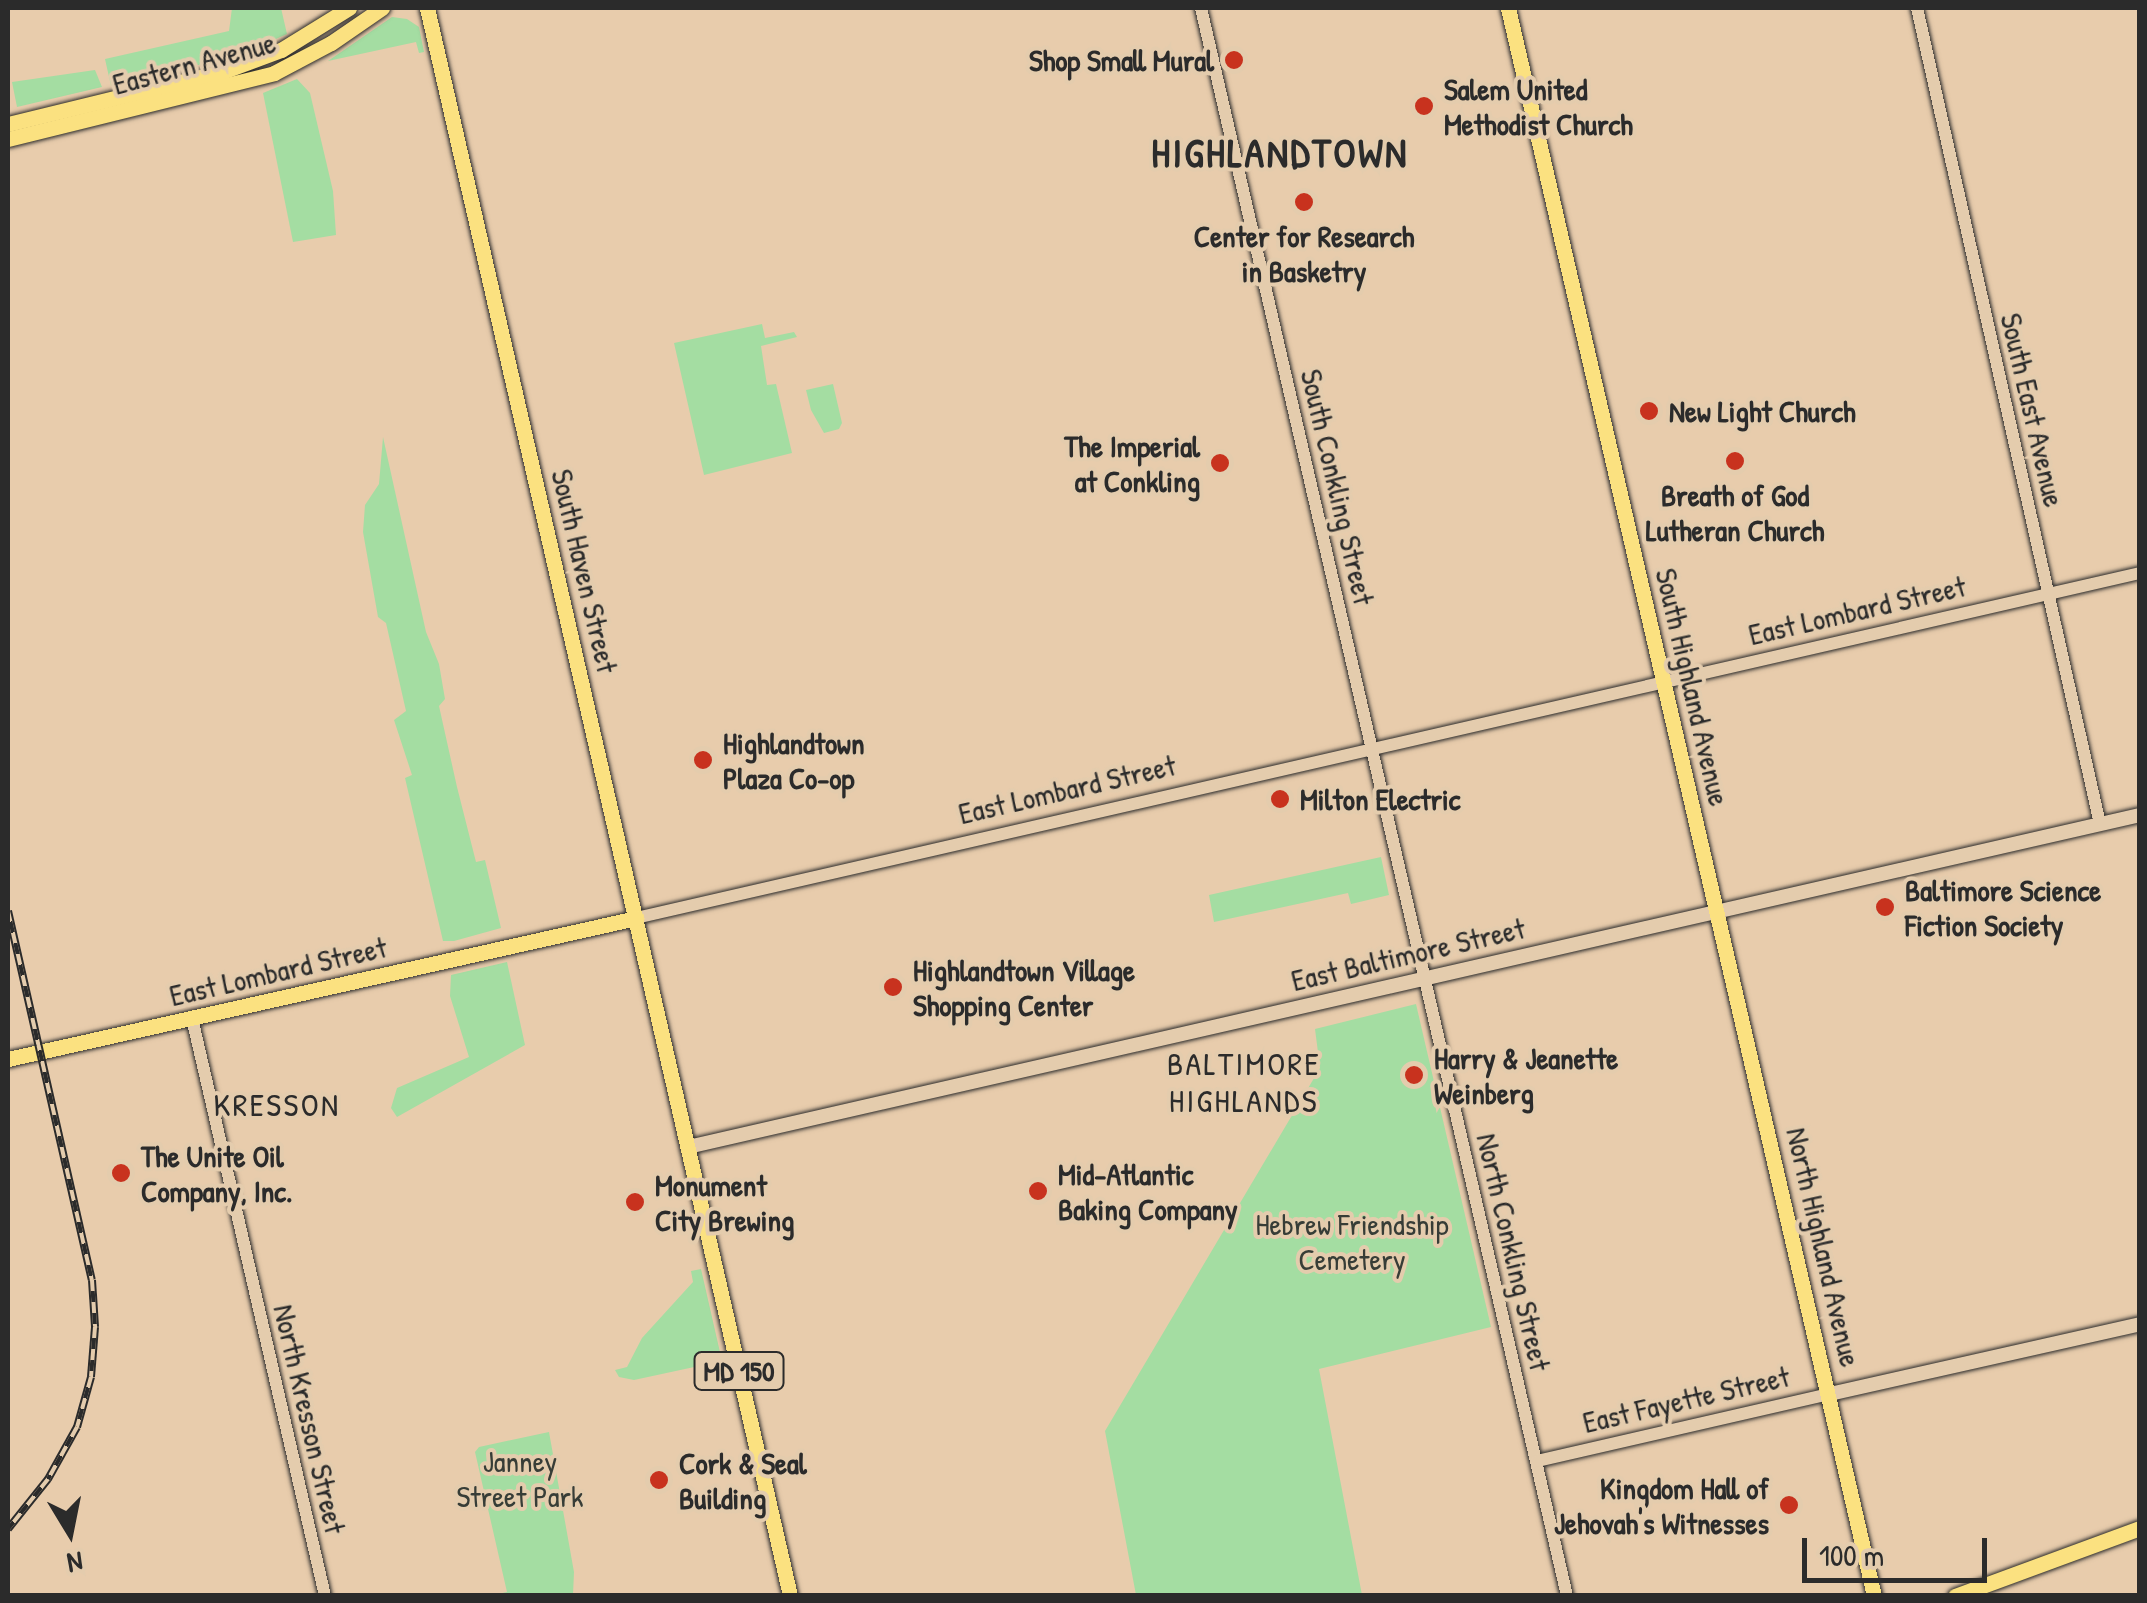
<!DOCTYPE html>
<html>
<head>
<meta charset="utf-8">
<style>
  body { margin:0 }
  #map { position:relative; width:2147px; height:1603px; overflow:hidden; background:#e8ccac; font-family:"Patrick Hand",sans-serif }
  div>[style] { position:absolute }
  .green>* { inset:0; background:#a4dda2 }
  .roads { filter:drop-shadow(0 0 2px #2b2b2b) drop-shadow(0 0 2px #2b2b2b) }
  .tertiary>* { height:12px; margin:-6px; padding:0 6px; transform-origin:6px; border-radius:6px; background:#e4ccad }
  .secondary>* { height:14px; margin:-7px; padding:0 7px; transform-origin:7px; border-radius:7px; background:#e4ccad }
  .primary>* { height:15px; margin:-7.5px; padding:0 7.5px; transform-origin:7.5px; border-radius:7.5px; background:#fbe180 }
  .rail>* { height:8px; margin-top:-4px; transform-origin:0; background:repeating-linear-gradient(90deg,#e4ccad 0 11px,#2b2b2b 0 22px); box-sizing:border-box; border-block:2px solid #2b2b2b }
  .dots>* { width:28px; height:28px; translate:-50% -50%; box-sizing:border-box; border:5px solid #e4ccad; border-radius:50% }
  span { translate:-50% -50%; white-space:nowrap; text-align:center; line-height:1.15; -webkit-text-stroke:8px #e4ccad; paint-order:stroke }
  .shield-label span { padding:2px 8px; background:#e4ccad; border:2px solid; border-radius:8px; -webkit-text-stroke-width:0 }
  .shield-label { font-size:28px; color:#2b2b2b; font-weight:700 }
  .poi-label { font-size:30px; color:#2b2b2b; font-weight:700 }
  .right { translate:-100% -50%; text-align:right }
  .left { translate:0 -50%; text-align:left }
  .street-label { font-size:30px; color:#2b2b2b }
  .park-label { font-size:30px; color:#373d37 }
  .neighbourhood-label { font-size:32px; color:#2b2b2b; letter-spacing:2.5px }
  .district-label { font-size:40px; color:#2b2b2b; font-weight:700; letter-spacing:2.5px }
  .frame { position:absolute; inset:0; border:10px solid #2b2b2b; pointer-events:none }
  .north { position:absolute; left:20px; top:1483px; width:100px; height:100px; -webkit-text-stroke:8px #e4ccad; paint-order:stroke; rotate:170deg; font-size:28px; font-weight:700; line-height:40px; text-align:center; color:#2b2b2b }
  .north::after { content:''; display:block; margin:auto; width:35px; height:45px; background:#2b2b2b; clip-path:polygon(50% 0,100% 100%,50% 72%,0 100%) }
  .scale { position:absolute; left:1802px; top:1538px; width:185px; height:45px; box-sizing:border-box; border:5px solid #2b2b2b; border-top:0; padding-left:12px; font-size:30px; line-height:35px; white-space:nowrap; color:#2b2b2b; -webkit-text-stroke:8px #e4ccad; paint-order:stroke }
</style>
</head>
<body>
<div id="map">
  <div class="green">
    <div style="clip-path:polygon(232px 8px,281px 8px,287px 34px,240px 55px,111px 86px,105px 59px,229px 31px)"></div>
    <div style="clip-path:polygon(392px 17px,407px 19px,419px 27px,424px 52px,419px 53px,416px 42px,328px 61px)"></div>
    <div style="clip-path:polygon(95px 70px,102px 87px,17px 107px,12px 82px)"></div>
    <div style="clip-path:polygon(297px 79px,310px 93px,333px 191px,336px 235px,293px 242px,263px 93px)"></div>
    <div style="clip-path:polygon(762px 324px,765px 338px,794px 332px,797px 337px,761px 346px,767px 385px,776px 384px,792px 453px,704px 475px,674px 343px)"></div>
    <div style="clip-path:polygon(833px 384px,842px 423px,839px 429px,824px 433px,811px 410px,806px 390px)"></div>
    <div style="clip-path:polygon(383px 437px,426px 632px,439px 664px,445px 699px,439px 706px,457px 787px,476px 862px,485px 860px,501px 928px,454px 941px,443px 941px,405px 778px,412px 775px,394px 720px,406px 711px,386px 623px,378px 617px,363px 532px,365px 505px,379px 484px)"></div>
    <div style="clip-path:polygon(1381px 857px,1389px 895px,1351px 904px,1348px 893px,1214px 922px,1209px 895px)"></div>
    <div style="clip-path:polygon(507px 962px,525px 1045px,397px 1117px,391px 1108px,397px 1088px,469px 1057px,450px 996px,451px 975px)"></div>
    <div style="clip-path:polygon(1416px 1004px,1491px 1327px,1319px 1369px,1362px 1595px,1136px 1595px,1105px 1431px,1320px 1068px,1315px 1029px)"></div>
    <div style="clip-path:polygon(701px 1269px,722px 1361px,634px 1380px,619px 1377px,615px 1370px,627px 1367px,642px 1338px,693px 1282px,691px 1271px)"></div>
    <div style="clip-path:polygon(549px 1432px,574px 1572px,573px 1595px,493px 1595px,507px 1592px,475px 1452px,479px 1447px)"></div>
  </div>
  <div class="roads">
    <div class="tertiary">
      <div style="left:1201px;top:8px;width:1630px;rotate:77.02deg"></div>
      <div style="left:1917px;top:8px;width:836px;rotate:77.36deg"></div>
      <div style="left:636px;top:918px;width:1543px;rotate:-12.92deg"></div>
      <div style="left:192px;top:1018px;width:593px;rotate:77.04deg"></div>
      <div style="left:1537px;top:1461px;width:301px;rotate:-12.9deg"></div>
    </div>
    <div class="secondary">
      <div style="left:688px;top:1147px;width:1489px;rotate:-12.88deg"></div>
      <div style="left:1830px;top:1394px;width:318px;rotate:-12.7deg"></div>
    </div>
    <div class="primary">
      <div style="left:427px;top:8px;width:1629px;rotate:77.12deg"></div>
      <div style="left:1508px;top:8px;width:1630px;rotate:77.02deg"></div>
      <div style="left:8px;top:124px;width:220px;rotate:-13.7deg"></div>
      <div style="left:222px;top:72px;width:63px;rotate:-20.4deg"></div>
      <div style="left:281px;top:50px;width:80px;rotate:-31.7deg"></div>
      <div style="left:8px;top:139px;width:274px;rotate:-13.9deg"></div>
      <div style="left:274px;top:73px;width:64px;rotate:-27.8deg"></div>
      <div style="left:331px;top:43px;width:62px;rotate:-34.5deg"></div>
      <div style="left:8px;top:1059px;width:644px;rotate:-12.65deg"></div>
      <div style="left:1955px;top:1596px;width:197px;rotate:-20.2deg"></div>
    </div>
  </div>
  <div class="rail">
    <div style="left:8px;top:911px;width:378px;rotate:77.2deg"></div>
    <div style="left:92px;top:1280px;width:47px;rotate:86.3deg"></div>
    <div style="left:95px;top:1327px;width:50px;rotate:94.6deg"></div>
    <div style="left:91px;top:1377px;width:52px;rotate:105.6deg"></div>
    <div style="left:77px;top:1427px;width:60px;rotate:119.1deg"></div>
    <div style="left:48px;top:1479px;width:64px;rotate:128.7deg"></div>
  </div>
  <div class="dots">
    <div style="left:1234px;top:60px;background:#c8321e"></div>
    <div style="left:1424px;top:106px;background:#c8321e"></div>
    <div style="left:1304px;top:202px;background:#c8321e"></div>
    <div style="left:1649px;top:411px;background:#c8321e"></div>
    <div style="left:1735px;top:461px;background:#c8321e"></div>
    <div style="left:1220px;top:463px;background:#c8321e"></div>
    <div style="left:703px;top:760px;background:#c8321e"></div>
    <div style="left:1280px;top:799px;background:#c8321e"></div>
    <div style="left:1885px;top:907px;background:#c8321e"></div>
    <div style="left:893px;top:987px;background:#c8321e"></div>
    <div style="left:1414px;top:1075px;background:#c8321e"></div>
    <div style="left:121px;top:1173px;background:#c8321e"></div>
    <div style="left:1038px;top:1191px;background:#c8321e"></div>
    <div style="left:635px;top:1202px;background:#c8321e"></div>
    <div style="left:659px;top:1480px;background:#c8321e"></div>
    <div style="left:1789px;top:1505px;background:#c8321e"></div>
  </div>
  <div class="shield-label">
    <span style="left:739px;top:1371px">MD 150</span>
  </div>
  <div class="poi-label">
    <span class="right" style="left:1214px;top:60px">Shop Small Mural</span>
    <span class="left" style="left:1444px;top:106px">Salem United<br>Methodist Church</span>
    <span style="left:1304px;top:253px">Center for Research<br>in Basketry</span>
    <span class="left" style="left:1669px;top:411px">New Light Church</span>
    <span class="right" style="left:1200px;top:463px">The Imperial<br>at Conkling</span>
    <span style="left:1735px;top:512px">Breath of God<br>Lutheran Church</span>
    <span class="left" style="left:723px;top:760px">Highlandtown<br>Plaza Co-op</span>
    <span class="left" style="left:1300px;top:799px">Milton Electric</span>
    <span class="left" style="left:1905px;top:907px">Baltimore Science<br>Fiction Society</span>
    <span class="left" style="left:913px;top:987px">Highlandtown Village<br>Shopping Center</span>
    <span class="left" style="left:1434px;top:1075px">Harry &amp; Jeanette<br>Weinberg</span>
    <span class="left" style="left:141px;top:1173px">The Unite Oil<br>Company, Inc.</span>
    <span class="left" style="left:1058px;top:1191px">Mid-Atlantic<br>Baking Company</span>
    <span class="left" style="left:655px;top:1202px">Monument<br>City Brewing</span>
    <span class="left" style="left:679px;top:1480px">Cork &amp; Seal<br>Building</span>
    <span class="right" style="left:1769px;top:1505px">Kingdom Hall of<br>Jehovah's Witnesses</span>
  </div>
  <div class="street-label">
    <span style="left:194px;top:63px;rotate:-15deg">Eastern Avenue</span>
    <span style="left:2033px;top:410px;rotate:77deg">South East Avenue</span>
    <span style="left:1338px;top:487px;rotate:77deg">South Conkling Street</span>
    <span style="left:585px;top:571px;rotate:77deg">South Haven Street</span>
    <span style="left:1857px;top:610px;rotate:-13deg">East Lombard Street</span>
    <span style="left:1693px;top:687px;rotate:77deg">South Highland Avenue</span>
    <span style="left:1067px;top:789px;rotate:-13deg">East Lombard Street</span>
    <span style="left:1408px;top:954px;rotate:-13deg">East Baltimore Street</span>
    <span style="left:278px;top:971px;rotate:-13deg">East Lombard Street</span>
    <span style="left:1824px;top:1247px;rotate:77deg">North Highland Avenue</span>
    <span style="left:1514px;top:1252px;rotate:77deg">North Conkling Street</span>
    <span style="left:1686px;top:1399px;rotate:-13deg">East Fayette Street</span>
    <span style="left:310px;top:1419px;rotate:77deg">North Kresson Street</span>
  </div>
  <div class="park-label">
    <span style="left:1352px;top:1241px">Hebrew Friendship<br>Cemetery</span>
    <span style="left:520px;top:1478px">Janney<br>Street Park</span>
  </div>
  <div class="neighbourhood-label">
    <span style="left:1244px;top:1083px">BALTIMORE<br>HIGHLANDS</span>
    <span style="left:277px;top:1105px">KRESSON</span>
  </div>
  <div class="district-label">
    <span style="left:1280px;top:152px">HIGHLANDTOWN</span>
  </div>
  <div class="frame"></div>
  <div class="north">N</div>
  <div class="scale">100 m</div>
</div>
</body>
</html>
